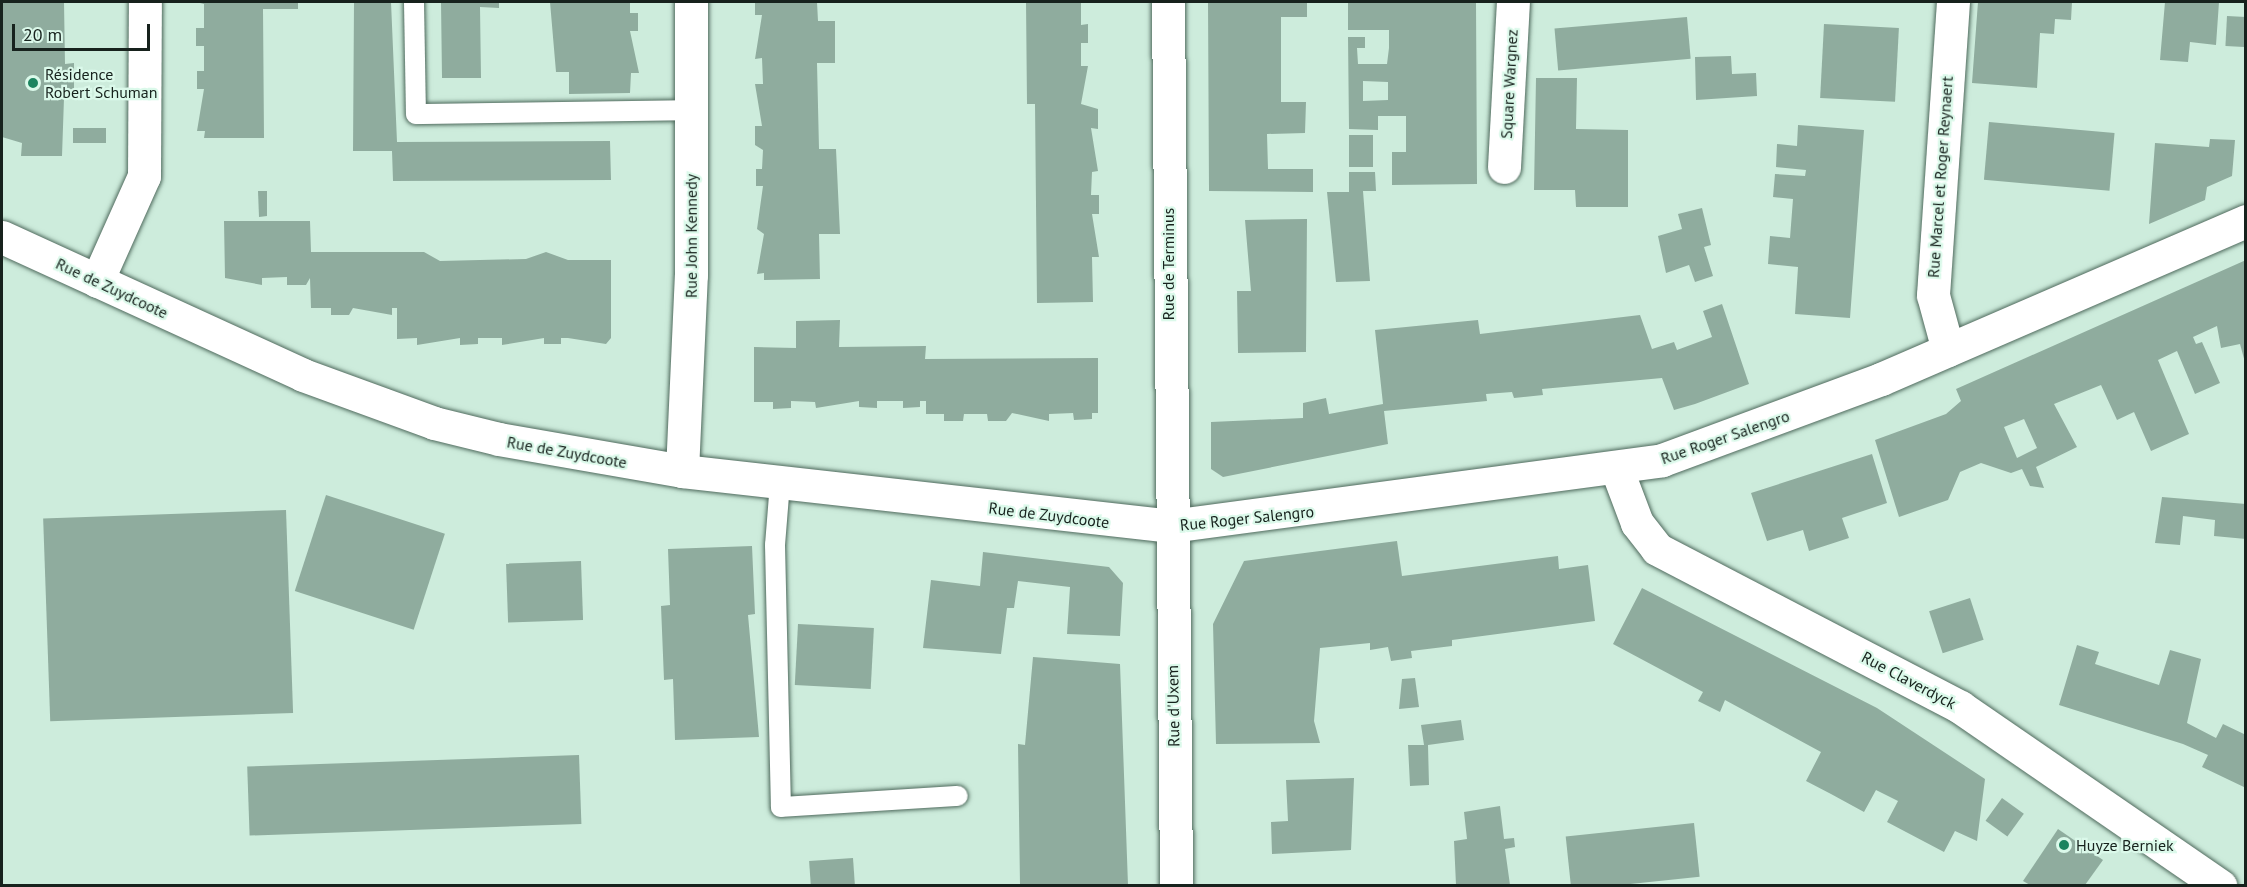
<!DOCTYPE html>
<html>
<head>
<meta charset="utf-8">
<style>
  body { margin:0 }
  #map { position:relative; width:2247px; height:887px; overflow:hidden; background:#cdecdc; font-family:"PT Sans",sans-serif }
  div>[style] { position:absolute }
  .building>* { inset:0; background:#8fac9e; transform-origin:0 0 }
  .roads { filter:drop-shadow(0 0 2px #4f6a5d) drop-shadow(0 0 2px #4f6a5d) }
  .service>* { height:20px; margin:-10px; padding:0 10px; transform-origin:10px; border-radius:10px; background:#fff }
  .minor>* { height:33px; margin:-16.5px; padding:0 16.5px; transform-origin:16.5px; border-radius:16.5px; background:#fff }
  .secondary>* { height:33px; margin:-16.5px; padding:0 16.5px; transform-origin:16.5px; border-radius:16.5px; background:#fff }
  .dots>* { width:16px; height:16px; translate:-50% -50%; box-sizing:border-box; border:3px solid #dbf9ea; border-radius:50% }
  span { translate:-50% -50%; white-space:nowrap; text-align:center; line-height:1.15; -webkit-text-stroke:4.5px #dbf9ea; paint-order:stroke }
  .poi-label { font-size:16px; color:#17221d }
  .left { translate:0 -50%; text-align:left }
  .street-label { font-size:16px; color:#17221d }
  .frame { position:absolute; inset:0; border:3px solid #17221d; pointer-events:none }
  .scale { position:absolute; left:12px; top:24px; width:138px; height:27px; box-sizing:border-box; border:3px solid #17221d; border-top:0; padding-left:8px; font-size:18px; line-height:21px; white-space:nowrap; color:#17221d; -webkit-text-stroke:4px #dbf9ea; paint-order:stroke }
</style>
</head>
<body>
<div id="map">
  <div class="building">
    <div style="clip-path:polygon(2px 2px,64px 2px,65px 64px,74px 63px,74px 98px,64px 98px,62px 156px,21px 156px,22px 143px,2px 137px)"></div>
    <div style="clip-path:polygon(196px 2px,298px 2px,298px 9px,263px 9px,264px 138px,204px 138px,205px 131px,197px 131px,204px 89px,197px 89px,197px 71px,204px 71px,204px 46px,196px 46px,196px 28px,204px 28px,204px 4px)"></div>
    <div style="clip-path:polygon(354px 2px,391px 2px,397px 142px,610px 141px,611px 180px,393px 181px,392px 151px,353px 151px)"></div>
    <div style="clip-path:polygon(441px 2px,499px 2px,499px 8px,480px 7px,481px 78px,442px 78px)"></div>
    <div style="clip-path:polygon(550px 2px,630px 2px,630px 13px,638px 13px,638px 31px,630px 31px,639px 73px,631px 73px,630px 93px,569px 94px,569px 72px,556px 72px)"></div>
    <div style="clip-path:polygon(755px 2px,817px 2px,818px 21px,835px 21px,835px 63px,817px 63px,819px 149px,836px 149px,840px 234px,819px 234px,820px 279px,764px 280px,764px 273px,757px 274px,764px 234px,757px 229px,763px 186px,756px 186px,756px 169px,762px 169px,763px 150px,755px 145px,755px 126px,762px 126px,755px 84px,763px 84px,762px 58px,755px 59px,762px 15px,755px 15px)"></div>
    <div style="clip-path:polygon(1026px 2px,1081px 2px,1081px 25px,1088px 24px,1088px 43px,1081px 43px,1081px 66px,1088px 66px,1081px 104px,1098px 109px,1098px 129px,1091px 128px,1098px 171px,1092px 172px,1091px 195px,1099px 195px,1099px 214px,1092px 214px,1099px 257px,1092px 257px,1093px 302px,1037px 303px,1035px 104px,1027px 104px)"></div>
    <div style="clip-path:polygon(1208px 2px,1307px 2px,1307px 17px,1281px 17px,1281px 102px,1306px 102px,1305px 133px,1267px 134px,1268px 169px,1313px 169px,1313px 192px,1209px 191px)"></div>
    <div style="clip-path:polygon(evenodd,1348px 2px,1476px 2px,1477px 184px,1392px 185px,1392px 152px,1406px 152px,1406px 116px,1378px 116px,1378px 130px,1349px 129px,1348px 37px,1365px 37px,1365px 48px,1357px 48px,1358px 64px,1387px 64px,1389px 48px,1389px 30px,1348px 30px,1348px 2px,1363px 81px,1388px 82px,1388px 100px,1363px 101px,1363px 81px)"></div>
    <div style="clip-path:polygon(1978px 2px,2072px 2px,2071px 20px,2055px 19px,2054px 34px,2040px 33px,2037px 88px,1972px 83px)"></div>
    <div style="clip-path:polygon(2165px 2px,2219px 2px,2216px 45px,2190px 42px,2188px 62px,2160px 60px)"></div>
    <div style="left:2227px;top:16px;width:19px;height:30px;rotate:3deg"></div>
    <div style="left:1687px;top:17px;width:42px;height:133px;rotate:85deg"></div>
    <div style="left:1824px;top:24px;width:75px;height:74px;rotate:3deg"></div>
    <div style="clip-path:polygon(1731px 56px,1732px 74px,1756px 73px,1757px 96px,1696px 100px,1695px 57px)"></div>
    <div style="clip-path:polygon(1536px 78px,1577px 78px,1576px 129px,1628px 130px,1628px 207px,1576px 207px,1575px 190px,1534px 190px)"></div>
    <div style="left:1989px;top:122px;width:126px;height:58px;rotate:5deg"></div>
    <div style="clip-path:polygon(1798px 125px,1864px 130px,1850px 318px,1795px 314px,1798px 267px,1768px 264px,1770px 236px,1790px 238px,1793px 199px,1773px 197px,1775px 174px,1805px 176px,1806px 170px,1776px 167px,1777px 144px,1797px 146px)"></div>
    <div style="left:73px;top:128px;width:33px;height:15px"></div>
    <div style="left:1349px;top:135px;width:24px;height:32px"></div>
    <div style="clip-path:polygon(2210px 139px,2235px 140px,2232px 176px,2207px 187px,2205px 200px,2149px 224px,2155px 143px,2209px 147px)"></div>
    <div style="clip-path:polygon(1349px 172px,1375px 172px,1376px 191px,1363px 191px,1370px 281px,1336px 282px,1327px 192px,1349px 192px)"></div>
    <div style="clip-path:polygon(258px 191px,267px 191px,267px 216px,259px 217px)"></div>
    <div style="clip-path:polygon(1702px 208px,1711px 245px,1704px 247px,1713px 276px,1695px 282px,1689px 265px,1666px 273px,1658px 236px,1682px 229px,1678px 214px)"></div>
    <div style="clip-path:polygon(1307px 219px,1306px 352px,1238px 353px,1237px 291px,1251px 291px,1245px 220px)"></div>
    <div style="clip-path:polygon(224px 221px,310px 221px,311px 252px,424px 252px,440px 261px,526px 259px,546px 252px,568px 260px,611px 260px,611px 338px,606px 344px,568px 338px,561px 338px,561px 344px,544px 344px,544px 338px,502px 345px,502px 338px,478px 338px,478px 344px,460px 345px,460px 338px,417px 345px,417px 338px,397px 339px,397px 308px,392px 308px,392px 315px,353px 308px,349px 315px,331px 315px,331px 308px,311px 308px,310px 278px,306px 285px,287px 285px,287px 277px,262px 278px,262px 285px,225px 278px)"></div>
    <div style="clip-path:polygon(evenodd,2246px 260px,2246px 366px,2240px 344px,2221px 348px,2217px 326px,2193px 337px,2196px 344px,2202px 342px,2220px 383px,2195px 394px,2177px 351px,2158px 360px,2189px 434px,2151px 451px,2134px 412px,2117px 420px,2101px 385px,2054px 404px,2077px 447px,2036px 467px,2044px 488px,2030px 486px,2022px 469px,2011px 473px,1981px 463px,1960px 472px,1948px 500px,1899px 517px,1875px 440px,1946px 414px,1961px 401px,1956px 389px,2246px 260px,2024px 419px,2037px 448px,2017px 458px,2004px 427px,2024px 419px)"></div>
    <div style="clip-path:polygon(1722px 304px,1749px 384px,1695px 404px,1674px 410px,1662px 378px,1542px 389px,1543px 395px,1514px 398px,1512px 392px,1486px 394px,1487px 401px,1384px 411px,1388px 444px,1223px 477px,1211px 469px,1211px 422px,1303px 418px,1303px 403px,1326px 398px,1329px 414px,1383px 404px,1375px 330px,1478px 320px,1480px 334px,1640px 315px,1652px 349px,1674px 342px,1677px 350px,1712px 337px,1703px 311px)"></div>
    <div style="clip-path:polygon(840px 320px,839px 347px,926px 346px,925px 359px,1098px 358px,1098px 413px,1092px 413px,1092px 419px,1074px 420px,1073px 413px,1049px 414px,1049px 421px,1012px 413px,1006px 421px,988px 421px,987px 414px,964px 414px,963px 421px,944px 421px,944px 414px,926px 414px,926px 401px,920px 401px,920px 407px,903px 408px,903px 401px,877px 401px,877px 408px,859px 407px,859px 401px,816px 408px,815px 402px,791px 401px,791px 408px,773px 409px,773px 402px,754px 402px,754px 347px,796px 348px,796px 321px)"></div>
    <div style="clip-path:polygon(1872px 454px,1887px 503px,1842px 518px,1849px 538px,1809px 551px,1803px 530px,1767px 541px,1751px 493px)"></div>
    <div style="left:326px;top:495px;width:125px;height:101px;rotate:18deg"></div>
    <div style="clip-path:polygon(2162px 497px,2246px 504px,2246px 539px,2214px 536px,2215px 520px,2183px 516px,2180px 545px,2155px 543px)"></div>
    <div style="left:286px;top:510px;width:203px;height:243px;rotate:88deg"></div>
    <div style="clip-path:polygon(1397px 541px,1402px 576px,1558px 556px,1559px 569px,1588px 565px,1595px 621px,1452px 640px,1452px 646px,1411px 651px,1412px 658px,1391px 661px,1388px 647px,1370px 650px,1370px 643px,1320px 648px,1314px 721px,1320px 743px,1216px 744px,1213px 624px,1244px 561px)"></div>
    <div style="clip-path:polygon(752px 546px,755px 614px,748px 615px,759px 737px,675px 740px,673px 679px,664px 680px,661px 606px,670px 605px,668px 549px)"></div>
    <div style="clip-path:polygon(983px 552px,1109px 567px,1123px 583px,1120px 636px,1067px 634px,1070px 587px,1018px 581px,1014px 608px,1007px 608px,1001px 654px,923px 648px,931px 580px,980px 586px)"></div>
    <div style="left:581px;top:561px;width:59px;height:75px;rotate:88deg"></div>
    <div style="clip-path:polygon(1642px 588px,1877px 708px,1985px 779px,1977px 841px,1955px 831px,1944px 852px,1887px 822px,1898px 801px,1876px 790px,1864px 812px,1831px 794px,1806px 781px,1821px 752px,1725px 700px,1720px 712px,1698px 701px,1703px 692px,1613px 644px)"></div>
    <div style="left:1970px;top:598px;width:44px;height:43px;rotate:72deg"></div>
    <div style="left:798px;top:624px;width:76px;height:61px;rotate:3deg"></div>
    <div style="clip-path:polygon(2077px 645px,2099px 652px,2095px 664px,2159px 685px,2170px 650px,2201px 659px,2187px 723px,2216px 738px,2223px 724px,2246px 735px,2246px 788px,2202px 767px,2208px 755px,2183px 744px,2059px 705px)"></div>
    <div style="clip-path:polygon(1033px 657px,1120px 664px,1128px 885px,1020px 885px,1018px 744px,1025px 745px)"></div>
    <div style="clip-path:polygon(1415px 678px,1419px 707px,1399px 709px,1402px 679px)"></div>
    <div style="clip-path:polygon(1461px 720px,1464px 740px,1428px 745px,1429px 785px,1410px 786px,1408px 745px,1424px 745px,1421px 725px)"></div>
    <div style="left:579px;top:755px;width:69px;height:332px;rotate:88deg"></div>
    <div style="clip-path:polygon(1354px 778px,1351px 850px,1272px 854px,1271px 822px,1288px 821px,1286px 780px)"></div>
    <div style="left:2002px;top:798px;width:27px;height:28px;rotate:36deg"></div>
    <div style="clip-path:polygon(1500px 806px,1504px 839px,1514px 838px,1515px 847px,1505px 849px,1510px 885px,1456px 885px,1454px 841px,1467px 839px,1464px 812px)"></div>
    <div style="left:1694px;top:823px;width:54px;height:129px;rotate:84deg"></div>
    <div style="clip-path:polygon(2058px 829px,2103px 860px,2085px 885px,2030px 885px,2023px 881px)"></div>
    <div style="left:853px;top:858px;width:27px;height:44px;rotate:86deg"></div>
  </div>
  <div class="roads">
    <div class="service">
      <div style="left:414px;top:2px;width:112px;rotate:89deg"></div>
      <div style="left:416px;top:114px;width:275px;rotate:-0.8deg"></div>
      <div style="left:780px;top:483px;width:62px;rotate:94.6deg"></div>
      <div style="left:775px;top:545px;width:262px;rotate:88.7deg"></div>
      <div style="left:781px;top:807px;width:177px;rotate:-3.6deg"></div>
    </div>
    <div class="minor">
      <div style="left:1504px;top:167px;width:165px;rotate:-86.9deg"></div>
      <div style="left:2px;top:237px;width:331px;rotate:24.6deg"></div>
      <div style="left:303px;top:375px;width:140px;rotate:20.1deg"></div>
      <div style="left:434px;top:423px;width:67px;rotate:13.8deg"></div>
      <div style="left:499px;top:439px;width:186px;rotate:9.9deg"></div>
      <div style="left:682px;top:471px;width:491px;rotate:6.4deg"></div>
      <div style="left:1170px;top:526px;width:496px;rotate:-7.6deg"></div>
      <div style="left:1662px;top:460px;width:233px;rotate:-20.3deg"></div>
      <div style="left:1881px;top:379px;width:398px;rotate:-23.4deg"></div>
      <div style="left:97px;top:281px;width:115px;rotate:-65.9deg"></div>
      <div style="left:144px;top:176px;width:174px;rotate:-89.7deg"></div>
      <div style="left:1948px;top:350px;width:57px;rotate:-105.3deg"></div>
      <div style="left:1933px;top:295px;width:294px;rotate:-86.1deg"></div>
      <div style="left:1617px;top:470px;width:57px;rotate:69.3deg"></div>
      <div style="left:1637px;top:523px;width:33px;rotate:52deg"></div>
      <div style="left:1657px;top:549px;width:342px;rotate:27.5deg"></div>
      <div style="left:1960px;top:707px;width:316px;rotate:34.5deg"></div>
      <div style="left:682px;top:471px;width:196px;rotate:-87.4deg"></div>
      <div style="left:691px;top:275px;width:273px;rotate:-90deg"></div>
    </div>
    <div class="secondary">
      <div style="left:1168px;top:2px;width:884px;rotate:89.48deg"></div>
    </div>
  </div>
  <div class="dots">
    <div style="left:33px;top:83px;background:#1c845f"></div>
    <div style="left:2064px;top:845px;background:#1c845f"></div>
  </div>
  <div class="poi-label">
    <span class="left" style="left:45px;top:83px">Résidence<br>Robert Schuman</span>
    <span class="left" style="left:2076px;top:845px">Huyze Berniek</span>
  </div>
  <div class="street-label">
    <span style="left:1509px;top:84px;rotate:-87deg">Square Wargnez</span>
    <span style="left:1940px;top:177px;rotate:-86deg">Rue Marcel et Roger Reynaert</span>
    <span style="left:691px;top:236px;rotate:-90deg">Rue John Kennedy</span>
    <span style="left:1168px;top:264px;rotate:-90deg">Rue de Terminus</span>
    <span style="left:112px;top:288px;rotate:25deg">Rue de Zuydcoote</span>
    <span style="left:1725px;top:437px;rotate:-19deg">Rue Roger Salengro</span>
    <span style="left:567px;top:452px;rotate:10deg">Rue de Zuydcoote</span>
    <span style="left:1049px;top:515px;rotate:7deg">Rue de Zuydcoote</span>
    <span style="left:1247px;top:518px;rotate:-6deg">Rue Roger Salengro</span>
    <span style="left:1909px;top:680px;rotate:28deg">Rue Claverdyck</span>
    <span style="left:1173px;top:706px;rotate:-91deg">Rue d'Uxem</span>
  </div>
  <div class="frame"></div>
  <div class="scale">20 m</div>
</div>
</body>
</html>
